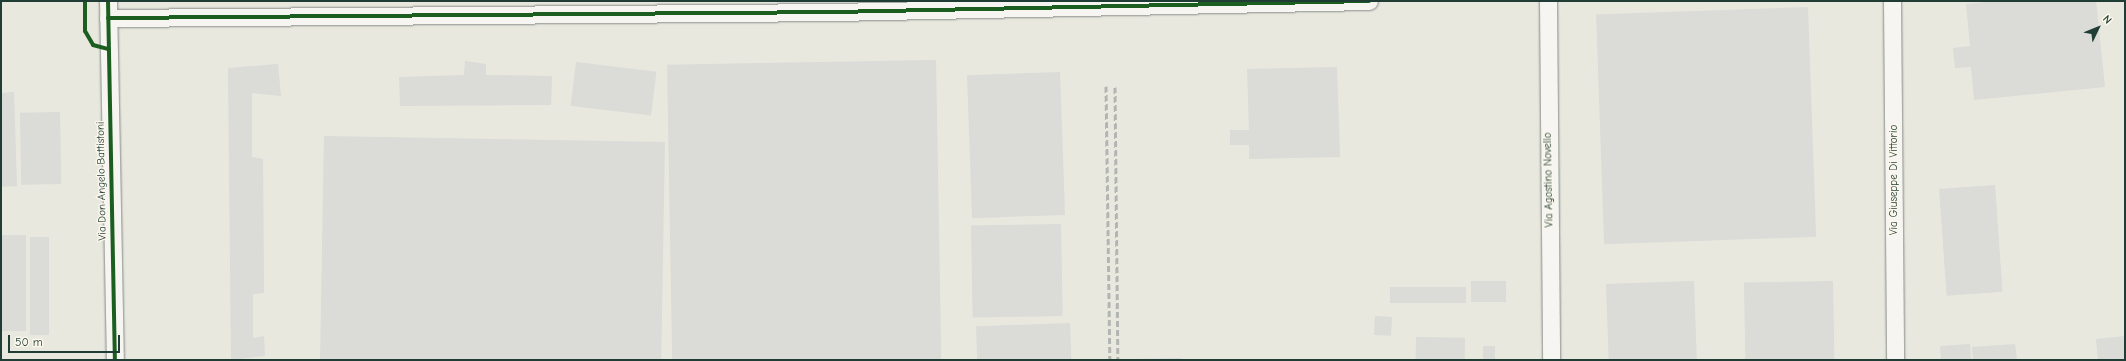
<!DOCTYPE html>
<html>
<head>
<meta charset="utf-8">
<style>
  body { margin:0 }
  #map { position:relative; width:2126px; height:361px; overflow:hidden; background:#f8f6f0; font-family:"Comic Neue",sans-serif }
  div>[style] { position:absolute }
  .built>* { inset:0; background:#e8e8df; transform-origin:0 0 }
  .building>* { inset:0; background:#dbdbd7; transform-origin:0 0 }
  .roads { filter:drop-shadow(0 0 1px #868b86) drop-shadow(0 0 1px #868b86) }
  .minor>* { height:17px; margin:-8.5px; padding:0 8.5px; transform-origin:8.5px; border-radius:8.5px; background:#f6f5f1 }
  .rail>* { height:3px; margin-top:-1.5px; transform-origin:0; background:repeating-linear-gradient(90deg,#b2b5b1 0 6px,transparent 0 9px) }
  .cycleway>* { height:4px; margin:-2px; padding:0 2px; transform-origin:2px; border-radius:2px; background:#1b5e20 }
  span { translate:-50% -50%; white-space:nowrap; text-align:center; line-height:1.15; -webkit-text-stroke:3px #fbf7ec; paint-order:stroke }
  .street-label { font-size:11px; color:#1f3d34 }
  .frame { position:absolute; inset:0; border:2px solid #1f3d34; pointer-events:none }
  .north { position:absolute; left:2078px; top:8px; width:40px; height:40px; -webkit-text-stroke:3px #fbf7ec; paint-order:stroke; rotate:47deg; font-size:11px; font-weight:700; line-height:16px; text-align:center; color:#1f3d34 }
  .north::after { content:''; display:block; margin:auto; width:14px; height:18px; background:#1f3d34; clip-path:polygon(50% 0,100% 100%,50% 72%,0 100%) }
  .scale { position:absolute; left:8px; top:335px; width:112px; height:18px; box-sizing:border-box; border:2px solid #1f3d34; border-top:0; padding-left:5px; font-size:12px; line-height:14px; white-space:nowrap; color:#1f3d34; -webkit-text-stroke:3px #fbf7ec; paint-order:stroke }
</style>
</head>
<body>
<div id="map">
  <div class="built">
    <div style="left:1px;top:1px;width:2124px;height:359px"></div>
  </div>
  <div class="building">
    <div style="clip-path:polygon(1996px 1px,2096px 1px,2105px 87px,1974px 100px,1971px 67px,1955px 68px,1953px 48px,1970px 46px,1966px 4px)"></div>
    <div style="left:1808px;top:7px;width:230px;height:212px;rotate:88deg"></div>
    <div style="left:936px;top:60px;width:300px;height:269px;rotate:89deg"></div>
    <div style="clip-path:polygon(465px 61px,486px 64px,486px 75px,552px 76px,551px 105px,400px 106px,399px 77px,464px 75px)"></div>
    <div style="left:576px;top:62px;width:81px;height:44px;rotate:7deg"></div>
    <div style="clip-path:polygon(278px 64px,281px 96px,252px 93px,252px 157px,263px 159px,264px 293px,253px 294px,253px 338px,264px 336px,265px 356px,231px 360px,228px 68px)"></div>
    <div style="clip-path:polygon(1337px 67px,1340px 157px,1249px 159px,1249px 145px,1230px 145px,1230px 130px,1249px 130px,1247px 69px)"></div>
    <div style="left:1060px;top:72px;width:143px;height:93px;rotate:88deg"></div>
    <div style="clip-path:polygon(14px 92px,17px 186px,1px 187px,1px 93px)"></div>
    <div style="left:60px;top:112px;width:72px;height:40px;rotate:89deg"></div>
    <div style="left:324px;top:136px;width:341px;height:224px;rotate:1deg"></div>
    <div style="left:1995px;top:185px;width:107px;height:56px;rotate:86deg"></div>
    <div style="left:1061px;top:224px;width:92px;height:90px;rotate:89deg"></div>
    <div style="left:1px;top:235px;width:25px;height:96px"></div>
    <div style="left:30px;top:237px;width:19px;height:98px"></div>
    <div style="left:1471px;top:281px;width:35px;height:21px"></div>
    <div style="left:1694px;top:281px;width:79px;height:88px;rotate:88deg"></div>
    <div style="left:1833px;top:281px;width:79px;height:89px;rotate:89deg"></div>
    <div style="left:1390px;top:287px;width:76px;height:16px"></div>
    <div style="left:1375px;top:316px;width:17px;height:19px;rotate:3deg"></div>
    <div style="left:1070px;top:323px;width:37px;height:94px;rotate:88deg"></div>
    <div style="clip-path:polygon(2125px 336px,2125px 360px,2098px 360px,2096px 339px)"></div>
    <div style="left:1416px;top:337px;width:49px;height:23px;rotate:1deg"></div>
    <div style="left:1970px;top:344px;width:16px;height:30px;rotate:86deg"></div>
    <div style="clip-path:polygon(2015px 344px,2017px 360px,1973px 360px,1972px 347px)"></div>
    <div style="left:1483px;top:346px;width:12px;height:14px"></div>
    <div style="clip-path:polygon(1181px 358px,1181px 360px,1134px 360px,1134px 359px)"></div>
  </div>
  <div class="roads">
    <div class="minor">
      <div style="left:108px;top:1px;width:359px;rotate:88.9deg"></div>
      <div style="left:1548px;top:1px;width:359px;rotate:89.5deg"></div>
      <div style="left:1892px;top:1px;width:359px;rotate:89.5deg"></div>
      <div style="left:108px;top:18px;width:726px;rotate:-0.47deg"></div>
      <div style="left:834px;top:12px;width:535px;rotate:-1.18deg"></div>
    </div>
  </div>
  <div class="rail">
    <div style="left:1106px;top:86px;width:274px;rotate:89.2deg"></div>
    <div style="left:1115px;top:87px;width:273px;rotate:89.4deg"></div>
  </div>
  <div class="cycleway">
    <div style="left:85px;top:1px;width:30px;rotate:90deg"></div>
    <div style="left:85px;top:31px;width:16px;rotate:60deg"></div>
    <div style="left:93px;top:45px;width:16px;rotate:15deg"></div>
    <div style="left:108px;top:1px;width:359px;rotate:88.9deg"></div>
    <div style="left:108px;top:18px;width:726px;rotate:-0.47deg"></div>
    <div style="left:834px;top:12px;width:535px;rotate:-1.18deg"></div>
  </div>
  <div class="street-label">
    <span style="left:1549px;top:180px;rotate:-91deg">Via Agostino Novello</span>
    <span style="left:1894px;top:180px;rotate:-90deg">Via Giuseppe Di Vittorio</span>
    <span style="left:102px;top:181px;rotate:-91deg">Via Don Angelo Battistoni</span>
  </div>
  <div class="frame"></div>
  <div class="north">N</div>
  <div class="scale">50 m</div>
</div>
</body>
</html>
